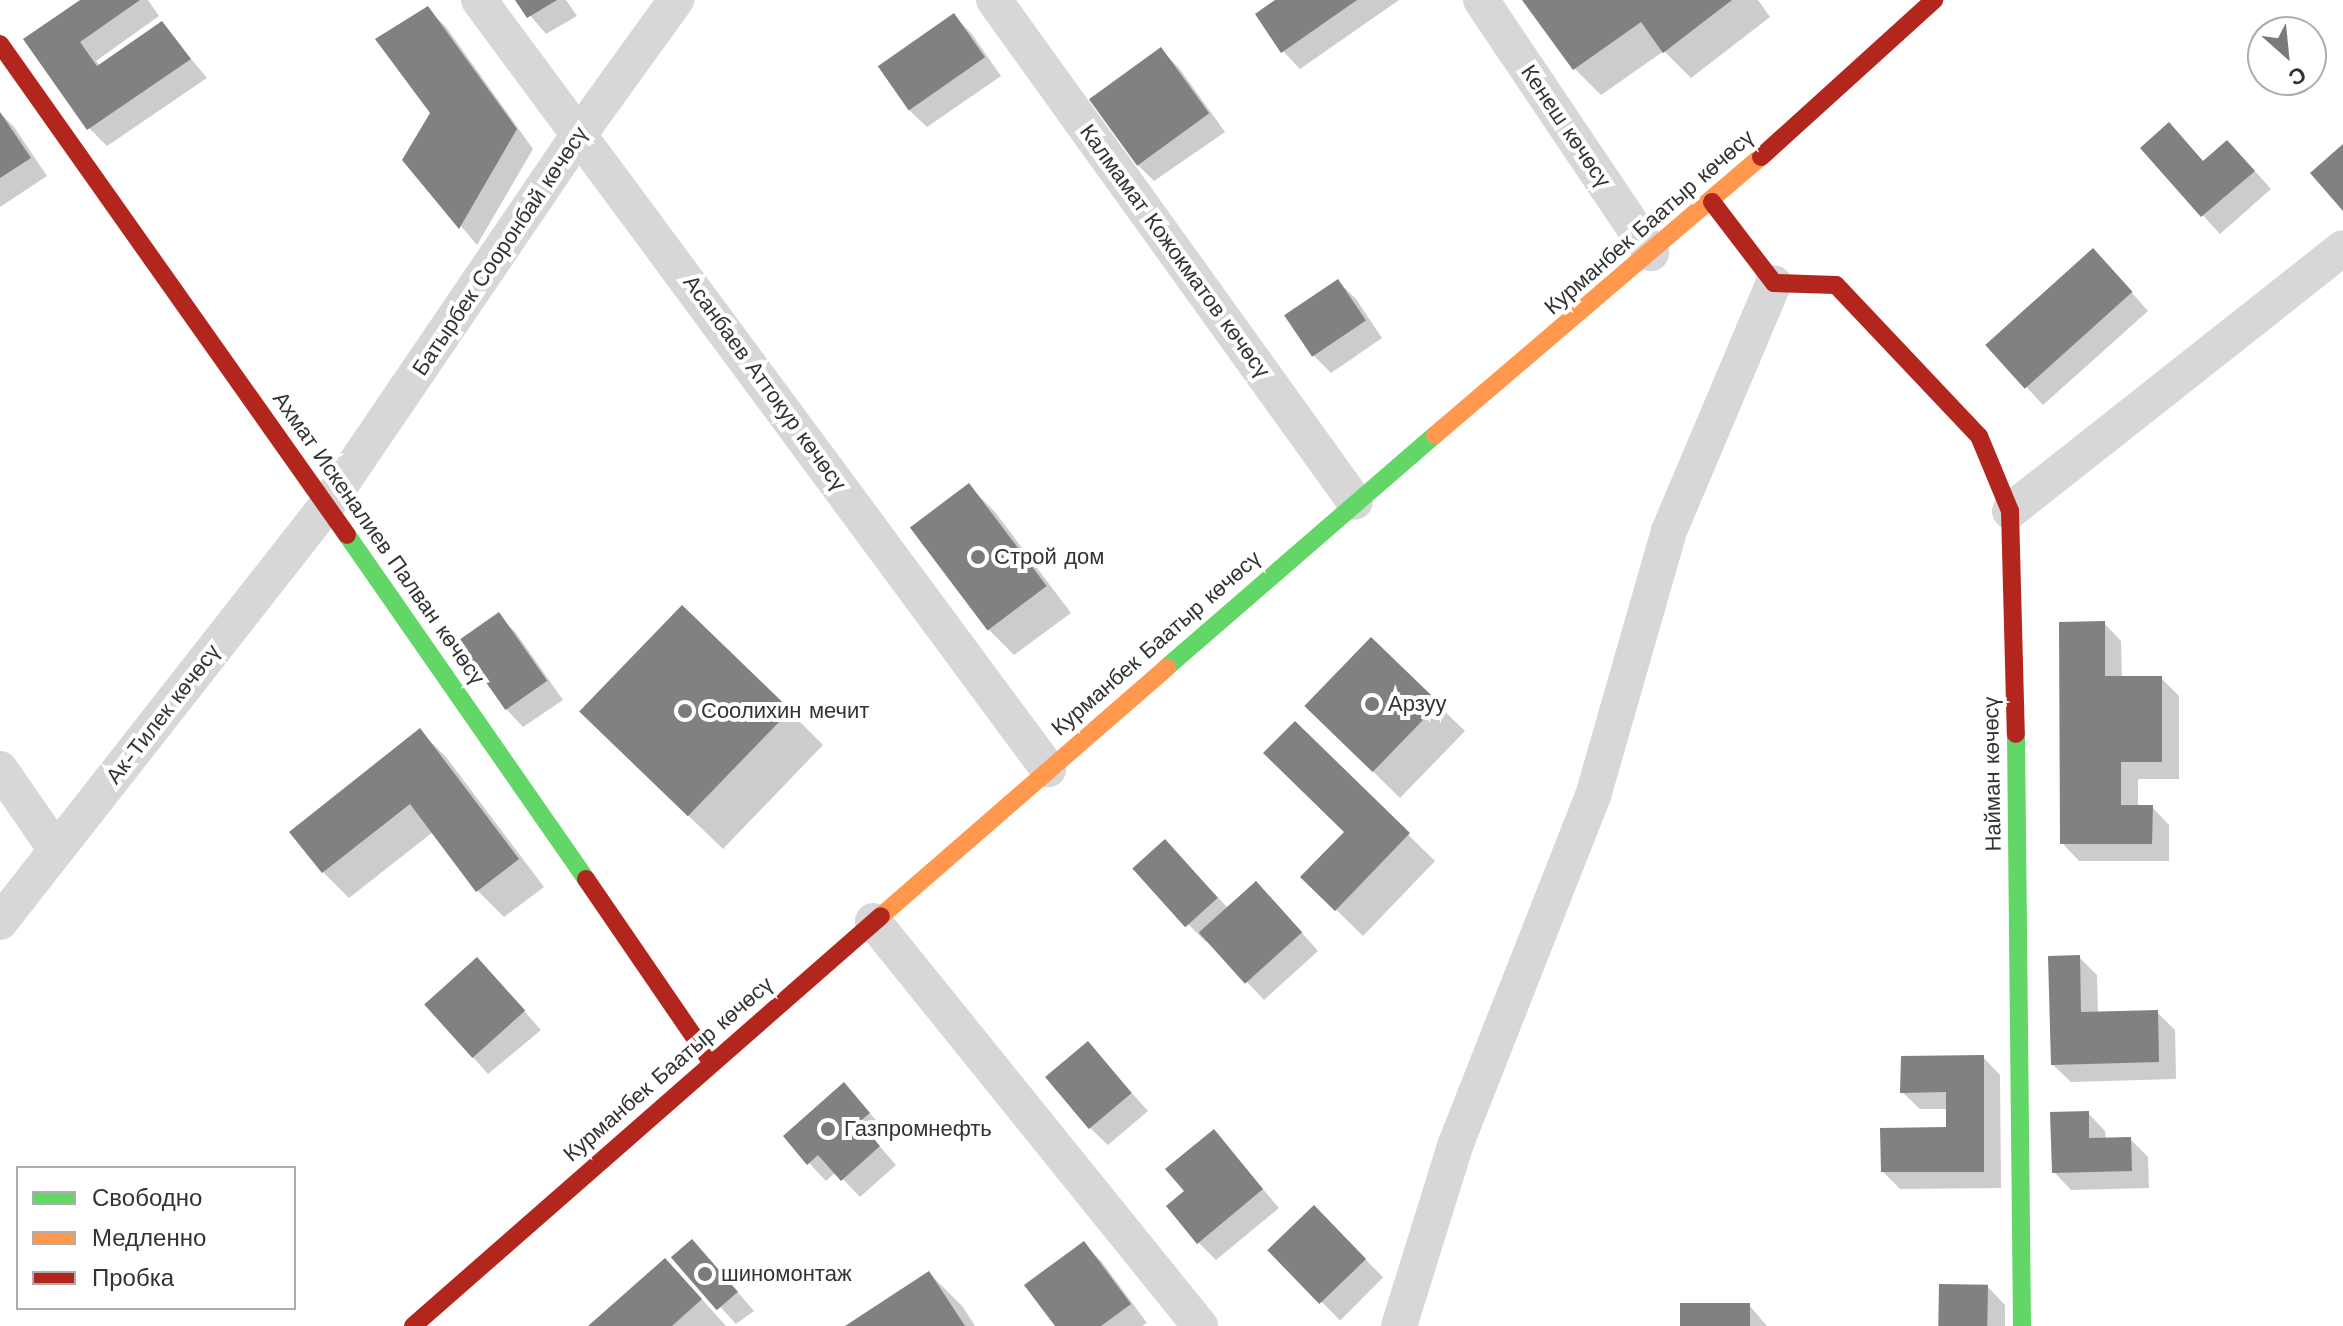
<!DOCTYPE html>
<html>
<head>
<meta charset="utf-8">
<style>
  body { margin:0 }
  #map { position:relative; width:2343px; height:1326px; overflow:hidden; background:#fff; font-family:"Work Sans",sans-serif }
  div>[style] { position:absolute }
  .shadow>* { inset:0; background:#0003; transform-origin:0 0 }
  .building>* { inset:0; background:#818181; transform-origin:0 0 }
  .street>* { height:36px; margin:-18px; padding:0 18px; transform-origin:18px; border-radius:18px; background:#d7d7d7 }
  .fast>* { height:18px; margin:-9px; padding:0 9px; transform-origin:9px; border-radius:9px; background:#63d668 }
  .slow>* { height:18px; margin:-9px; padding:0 9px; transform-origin:9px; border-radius:9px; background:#ff974d }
  .jam>* { height:18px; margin:-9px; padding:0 9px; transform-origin:9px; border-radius:9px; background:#b3261e }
  .dots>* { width:22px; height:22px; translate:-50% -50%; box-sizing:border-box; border:4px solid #fff; border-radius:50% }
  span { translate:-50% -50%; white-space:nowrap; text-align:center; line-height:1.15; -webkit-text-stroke:8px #fff; paint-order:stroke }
  .street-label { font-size:22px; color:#333 }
  .poi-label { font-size:22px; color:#333 }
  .left { translate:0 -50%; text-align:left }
  .legend { position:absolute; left:16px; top:1166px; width:280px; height:144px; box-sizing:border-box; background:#fff; border:2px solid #adadad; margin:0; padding:10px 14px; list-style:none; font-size:24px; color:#333 }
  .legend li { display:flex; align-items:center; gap:16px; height:40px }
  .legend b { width:40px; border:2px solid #adadad }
  .north { position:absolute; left:2247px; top:16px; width:80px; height:80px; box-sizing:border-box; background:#fff; border:2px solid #adadad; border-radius:50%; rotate:153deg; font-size:22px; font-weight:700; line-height:32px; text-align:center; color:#333 }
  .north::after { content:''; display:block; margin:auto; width:28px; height:36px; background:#7a7a7a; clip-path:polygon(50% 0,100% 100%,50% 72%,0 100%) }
</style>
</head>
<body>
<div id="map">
  <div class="shadow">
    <div style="clip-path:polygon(83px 0,148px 0,159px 16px,96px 61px,100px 66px,162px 24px,207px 78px,107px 146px,89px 128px,26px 40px)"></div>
    <div style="clip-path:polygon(517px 0,566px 0,577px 16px,546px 34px)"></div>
    <div style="clip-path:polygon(1279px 0,1399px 0,1300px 69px,1283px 51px)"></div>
    <div style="clip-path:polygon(1524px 0,1758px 0,1770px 17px,1691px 78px,1664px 51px,1601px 95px,1575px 69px)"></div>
    <div style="clip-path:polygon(428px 9px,446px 27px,533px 149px,477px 245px,405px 160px,433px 113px)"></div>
    <div style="clip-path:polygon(953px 15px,971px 33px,1001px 76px,927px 127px,909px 110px)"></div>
    <div style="clip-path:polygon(1161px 50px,1179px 68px,1225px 132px,1154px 181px,1136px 163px)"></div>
    <div style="clip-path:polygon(0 113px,14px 127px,47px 176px,0 207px)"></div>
    <div style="clip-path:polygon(2142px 149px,2204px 163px,2245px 160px,2271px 189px,2220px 234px)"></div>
    <div style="clip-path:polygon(2110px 268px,2148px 311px,2043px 405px,1987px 344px)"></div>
    <div style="clip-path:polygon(1338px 281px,1356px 299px,1382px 338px,1331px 373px,1314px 356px)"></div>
    <div style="clip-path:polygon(969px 486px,995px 512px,1071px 613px,1014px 655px,988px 629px)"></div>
    <div style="clip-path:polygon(498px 615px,516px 633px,563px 700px,523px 727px,506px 709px)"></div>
    <div style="clip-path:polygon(2104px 623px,2121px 641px,2122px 678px,2161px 678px,2179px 696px,2179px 779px,2138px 779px,2138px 807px,2152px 807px,2169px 825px,2169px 861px,2079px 861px,2062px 843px)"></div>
    <div style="clip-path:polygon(1371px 640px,1465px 731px,1400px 798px,1333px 732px)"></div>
    <div style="clip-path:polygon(789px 711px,823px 745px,723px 849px,616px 746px)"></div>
    <div style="clip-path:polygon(1295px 724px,1435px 861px,1363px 936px,1303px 877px,1347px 832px)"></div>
    <div style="clip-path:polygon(420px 731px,446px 757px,544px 887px,504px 917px,477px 890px,433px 832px,349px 898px,323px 872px)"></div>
    <div style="clip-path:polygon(1182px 860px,1228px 908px,1274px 901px,1318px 951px,1264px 1000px,1208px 940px,1206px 942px,1188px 924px)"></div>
    <div style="clip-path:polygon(2079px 957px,2097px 975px,2098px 1014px,2157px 1012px,2175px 1030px,2176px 1079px,2071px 1082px,2053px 1065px)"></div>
    <div style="clip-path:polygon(494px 977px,541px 1030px,488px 1074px,425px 1003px)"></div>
    <div style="clip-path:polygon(1087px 1043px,1148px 1111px,1108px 1145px,1090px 1128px)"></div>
    <div style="clip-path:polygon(1983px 1057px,2000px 1075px,2001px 1188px,1900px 1189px,1883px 1172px,1948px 1129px,1948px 1109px,1920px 1109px,1902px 1092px)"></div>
    <div style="clip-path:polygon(844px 1085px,886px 1131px,875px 1141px,896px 1165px,860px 1197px,836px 1172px,826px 1181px,809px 1163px)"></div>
    <div style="clip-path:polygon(2088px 1113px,2105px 1131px,2106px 1140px,2130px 1139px,2148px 1157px,2149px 1188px,2071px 1190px,2054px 1172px)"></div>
    <div style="clip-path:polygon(1214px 1132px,1279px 1208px,1216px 1260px,1198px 1242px,1187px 1192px)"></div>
    <div style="left:1314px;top:1208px;width:98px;height:61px;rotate:45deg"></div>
    <div style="clip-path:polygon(1084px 1244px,1101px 1261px,1147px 1323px,1142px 1326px,1057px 1326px)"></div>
    <div style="clip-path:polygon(674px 1257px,710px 1260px,754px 1311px,736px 1324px)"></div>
    <div style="clip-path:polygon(929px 1273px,963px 1307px,975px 1326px,848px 1326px)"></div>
    <div style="clip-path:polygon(691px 1287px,726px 1326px,591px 1326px)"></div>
    <div style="clip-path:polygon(1988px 1287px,2005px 1305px,2005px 1326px,1940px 1326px)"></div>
    <div style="clip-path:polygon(1749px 1305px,1767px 1326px,1682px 1326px)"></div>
  </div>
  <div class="building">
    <div style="clip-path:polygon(80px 0,140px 0,80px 42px,97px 66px,162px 21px,191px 59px,87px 130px,23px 39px)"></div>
    <div style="clip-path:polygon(515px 0,557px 0,527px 18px)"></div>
    <div style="clip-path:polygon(1275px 0,1357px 0,1281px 53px,1255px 14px)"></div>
    <div style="clip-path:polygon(1522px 0,1732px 0,1663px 53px,1641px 22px,1573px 70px)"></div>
    <div style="clip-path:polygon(428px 6px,517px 129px,459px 229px,402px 160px,430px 113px,375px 39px)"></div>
    <div style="left:954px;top:13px;width:54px;height:93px;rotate:55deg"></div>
    <div style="left:1161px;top:47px;width:82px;height:89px;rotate:54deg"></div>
    <div style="clip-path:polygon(0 112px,31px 158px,0 178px)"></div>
    <div style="clip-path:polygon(2169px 122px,2203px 161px,2227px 140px,2255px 171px,2201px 217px,2140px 148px)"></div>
    <div style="clip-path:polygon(2343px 144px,2343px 211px,2310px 173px)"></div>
    <div style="left:2093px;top:248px;width:59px;height:145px;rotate:48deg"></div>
    <div style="left:1338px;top:279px;width:50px;height:65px;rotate:56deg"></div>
    <div style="left:969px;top:483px;width:129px;height:74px;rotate:53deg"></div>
    <div style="left:682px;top:605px;width:151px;height:148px;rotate:44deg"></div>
    <div style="left:499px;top:612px;width:84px;height:51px;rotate:55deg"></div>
    <div style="clip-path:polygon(2105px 621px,2105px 676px,2162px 676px,2162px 762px,2121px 762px,2121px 805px,2153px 805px,2152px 844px,2060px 844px,2059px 622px)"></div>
    <div style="left:1371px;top:637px;width:95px;height:96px;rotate:44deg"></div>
    <div style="clip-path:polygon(1295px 721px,1410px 833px,1335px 911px,1300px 877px,1344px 832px,1263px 753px)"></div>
    <div style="clip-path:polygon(420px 728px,519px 859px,476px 892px,410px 804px,322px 873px,289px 832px)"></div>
    <div style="left:1165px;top:839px;width:79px;height:44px;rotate:48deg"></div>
    <div style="left:1256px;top:881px;width:69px;height:77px;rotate:48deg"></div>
    <div style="clip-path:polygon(2080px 955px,2081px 1012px,2158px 1010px,2159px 1062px,2051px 1065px,2048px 956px)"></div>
    <div style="left:477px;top:957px;width:72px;height:71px;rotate:48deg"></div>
    <div style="left:1088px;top:1041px;width:68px;height:56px;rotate:50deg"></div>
    <div style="clip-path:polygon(1984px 1055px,1984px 1172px,1881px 1172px,1880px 1128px,1946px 1127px,1946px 1092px,1900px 1093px,1901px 1056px)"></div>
    <div style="clip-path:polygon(844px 1082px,870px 1113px,859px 1122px,880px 1146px,841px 1181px,818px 1155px,807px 1165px,783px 1136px)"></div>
    <div style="clip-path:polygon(2089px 1111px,2089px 1138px,2131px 1137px,2132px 1171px,2052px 1173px,2050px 1112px)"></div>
    <div style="clip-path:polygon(1214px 1129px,1263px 1189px,1197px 1244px,1166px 1206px,1184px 1191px,1165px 1169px)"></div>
    <div style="left:1314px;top:1205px;width:75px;height:65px;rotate:46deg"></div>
    <div style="left:692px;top:1239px;width:70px;height:28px;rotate:49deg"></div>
    <div style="clip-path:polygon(1084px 1241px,1131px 1304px,1101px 1326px,1055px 1326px,1024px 1285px)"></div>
    <div style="clip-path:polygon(665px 1258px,702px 1299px,672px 1326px,588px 1326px)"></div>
    <div style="clip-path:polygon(929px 1271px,965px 1326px,845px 1326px)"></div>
    <div style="left:1939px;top:1284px;width:49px;height:42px;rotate:1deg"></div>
    <div style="left:1750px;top:1303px;width:23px;height:70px;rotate:90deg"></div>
  </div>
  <div class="street">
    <div style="left:479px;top:0;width:957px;rotate:53.5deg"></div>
    <div style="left:994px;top:0;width:618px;rotate:54.28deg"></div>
    <div style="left:1481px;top:0;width:305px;rotate:56.1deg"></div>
    <div style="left:2010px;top:511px;width:424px;rotate:-38.3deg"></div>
    <div style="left:0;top:769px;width:98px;rotate:55.3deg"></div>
    <div style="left:873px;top:921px;width:521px;rotate:51.08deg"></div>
    <div style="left:0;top:922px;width:530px;rotate:-51.9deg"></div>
    <div style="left:327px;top:505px;width:446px;rotate:-55.8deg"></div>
    <div style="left:578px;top:136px;width:168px;rotate:-54.2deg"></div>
    <div style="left:1399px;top:1326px;width:189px;rotate:-72.7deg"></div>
    <div style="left:1455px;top:1146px;width:376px;rotate:-68.5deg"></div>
    <div style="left:1593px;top:796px;width:276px;rotate:-74deg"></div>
    <div style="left:1669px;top:531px;width:269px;rotate:-67.1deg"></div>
  </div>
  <div class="fast">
    <div style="left:347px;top:535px;width:419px;rotate:55.2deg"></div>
    <div style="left:1167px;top:667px;width:354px;rotate:-40.9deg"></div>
    <div style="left:2016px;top:734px;width:592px;rotate:89.42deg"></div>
  </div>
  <div class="slow">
    <div style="left:1435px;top:435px;width:428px;rotate:-40.5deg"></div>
    <div style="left:881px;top:916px;width:379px;rotate:-41deg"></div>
  </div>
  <div class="jam">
    <div style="left:0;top:44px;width:601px;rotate:54.75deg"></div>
    <div style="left:1761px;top:157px;width:234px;rotate:-42.2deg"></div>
    <div style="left:1712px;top:202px;width:102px;rotate:52.6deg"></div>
    <div style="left:1774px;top:283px;width:62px;rotate:1.8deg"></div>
    <div style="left:1836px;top:285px;width:208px;rotate:46.6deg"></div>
    <div style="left:1979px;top:436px;width:81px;rotate:67.5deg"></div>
    <div style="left:2010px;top:511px;width:223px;rotate:88.5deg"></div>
    <div style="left:586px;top:879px;width:223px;rotate:55.6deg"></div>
    <div style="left:413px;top:1326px;width:622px;rotate:-41.22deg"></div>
  </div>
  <div class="dots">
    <div style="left:978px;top:557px;background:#7a7a7a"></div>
    <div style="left:1372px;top:704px;background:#7a7a7a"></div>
    <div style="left:685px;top:711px;background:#7a7a7a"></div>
    <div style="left:828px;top:1129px;background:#7a7a7a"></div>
    <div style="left:705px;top:1274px;background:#7a7a7a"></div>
  </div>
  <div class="street-label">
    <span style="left:1566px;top:126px;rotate:56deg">Кенеш көчөсү</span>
    <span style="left:1649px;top:222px;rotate:-41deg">Курманбек Баатыр көчөсү</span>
    <span style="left:500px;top:251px;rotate:-56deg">Батырбек Сооронбай көчөсү</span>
    <span style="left:1175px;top:251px;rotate:54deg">Калмамат Кожокматов көчөсү</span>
    <span style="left:765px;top:383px;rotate:54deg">Асанбаев Аттокур көчөсү</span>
    <span style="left:379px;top:538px;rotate:55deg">Ахмат Искеналиев Палван көчөсү</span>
    <span style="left:1156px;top:643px;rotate:-41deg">Курманбек Баатыр көчөсү</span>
    <span style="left:163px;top:714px;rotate:-52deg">Ак-Тилек көчөсү</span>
    <span style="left:1992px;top:774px;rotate:-91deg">Найман көчөсү</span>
    <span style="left:668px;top:1069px;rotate:-41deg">Курманбек Баатыр көчөсү</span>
  </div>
  <div class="poi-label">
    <span class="left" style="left:994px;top:557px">Строй дом</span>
    <span class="left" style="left:1388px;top:704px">Арзуу</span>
    <span class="left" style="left:701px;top:711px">Соолихин мечит</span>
    <span class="left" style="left:844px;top:1129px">Газпромнефть</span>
    <span class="left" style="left:721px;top:1274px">шиномонтаж</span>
  </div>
  <ul class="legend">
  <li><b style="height:10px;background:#63d668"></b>Свободно</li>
  <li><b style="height:10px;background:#ff974d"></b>Медленно</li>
  <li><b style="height:10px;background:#b3261e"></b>Пробка</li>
  </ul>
  <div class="north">С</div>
</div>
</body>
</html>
